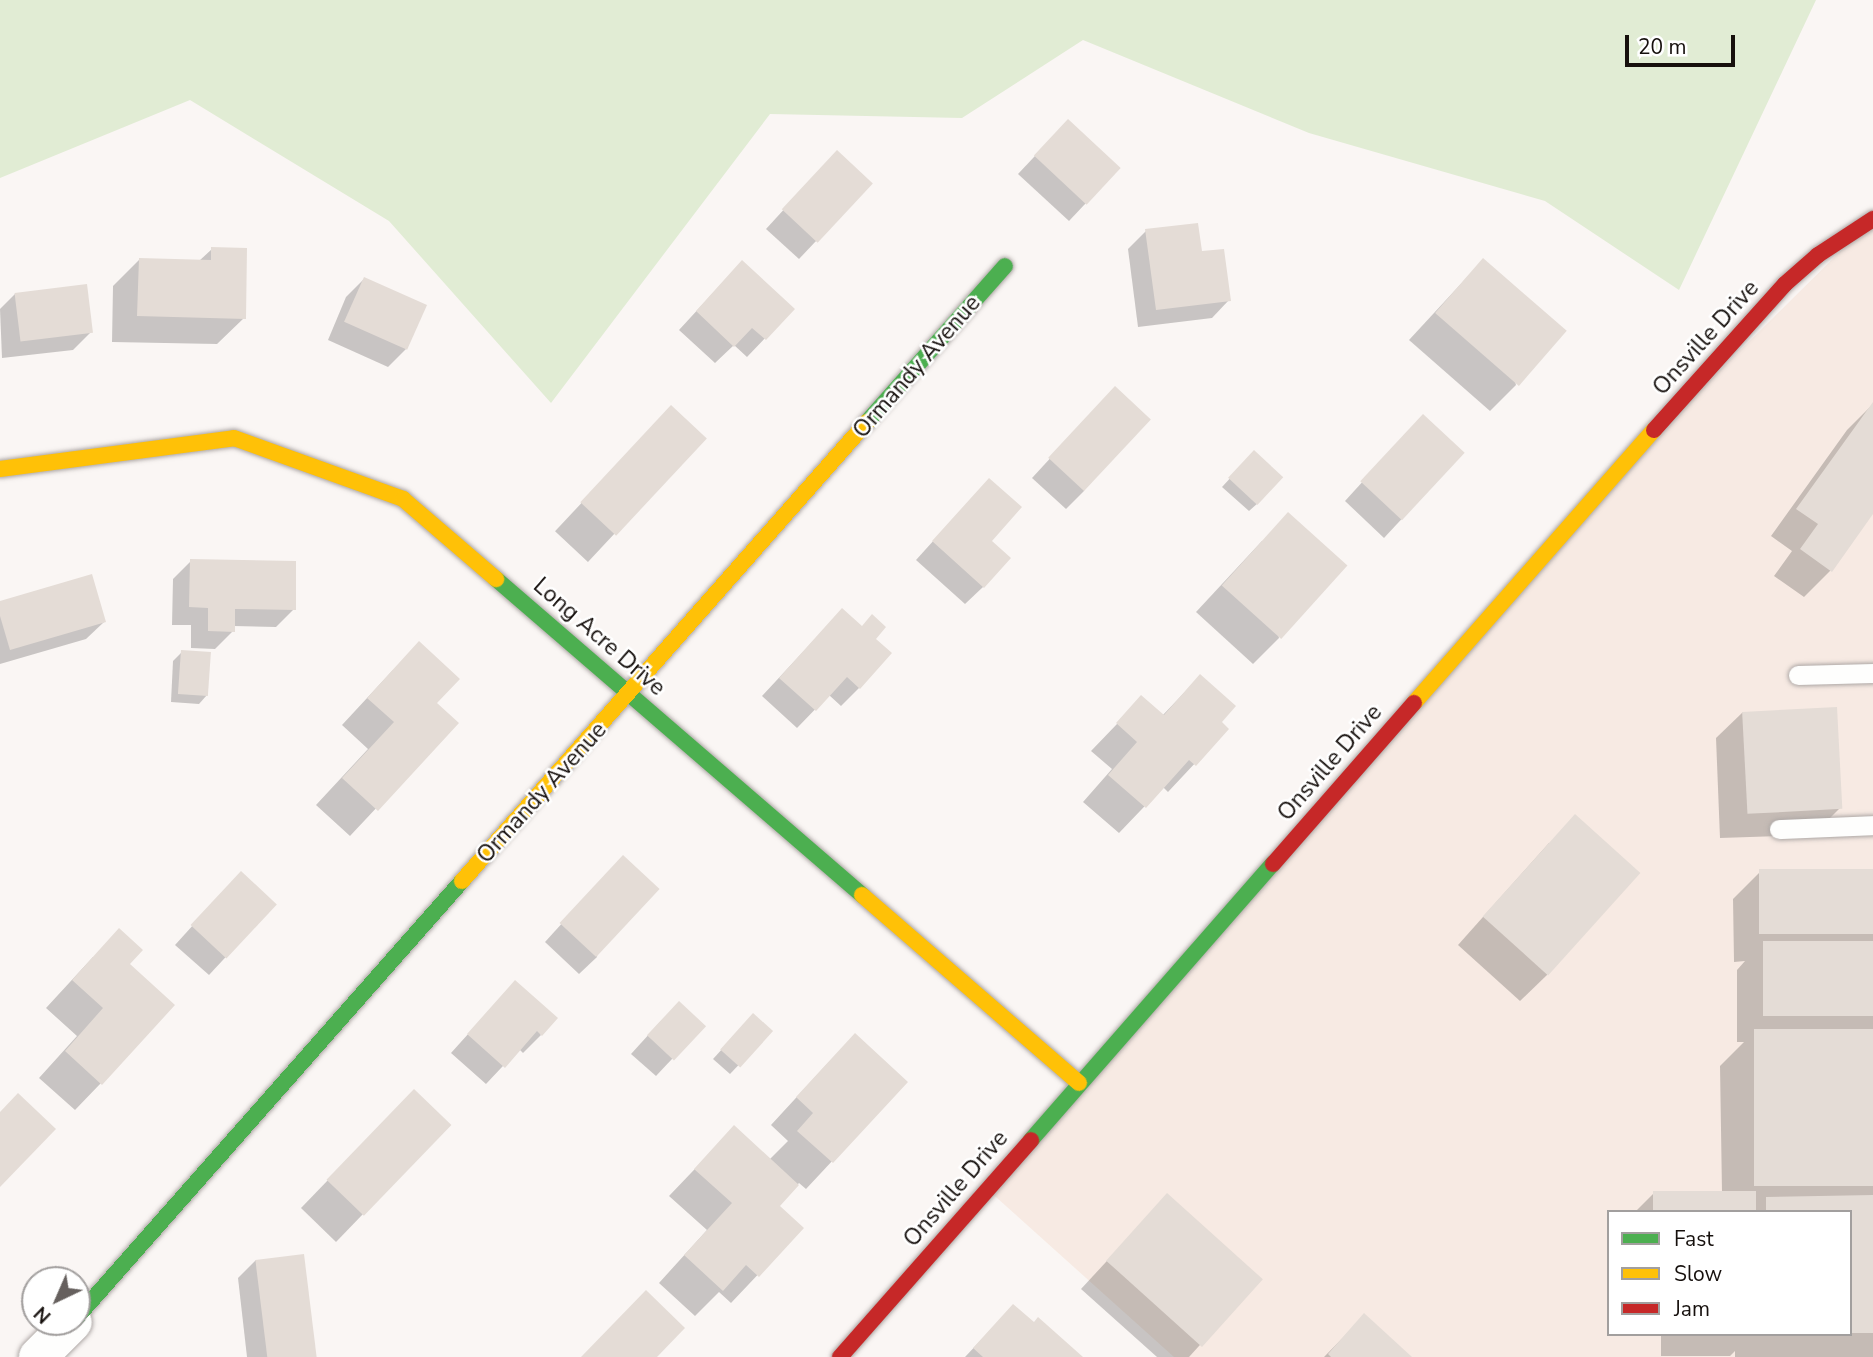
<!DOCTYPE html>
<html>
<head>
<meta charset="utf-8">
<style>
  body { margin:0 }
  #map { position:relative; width:1873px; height:1357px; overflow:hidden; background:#faf6f4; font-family:"Nunito Sans",sans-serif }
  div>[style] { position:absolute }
  .built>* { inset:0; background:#f7eae3 }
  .green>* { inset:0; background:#e1ecd4 }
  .shadow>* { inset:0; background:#0003; transform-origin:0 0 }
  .building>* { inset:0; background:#e4dcd6; transform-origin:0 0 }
  .roads { filter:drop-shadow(0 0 2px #aea8a6) drop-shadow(0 0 2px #aea8a6) }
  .lane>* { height:19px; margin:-9.5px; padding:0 9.5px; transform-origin:9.5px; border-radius:9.5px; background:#fefefd }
  .street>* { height:38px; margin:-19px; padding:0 19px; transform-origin:19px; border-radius:19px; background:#fefefd }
  .fast>* { height:16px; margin:-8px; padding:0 8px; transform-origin:8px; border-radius:8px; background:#4caf50 }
  .slow>* { height:16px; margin:-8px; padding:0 8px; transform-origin:8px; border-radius:8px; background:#ffc107 }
  .jam>* { height:16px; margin:-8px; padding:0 8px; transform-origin:8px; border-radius:8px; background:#c62828 }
  span { translate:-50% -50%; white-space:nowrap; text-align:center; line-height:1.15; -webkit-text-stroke:5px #fff; paint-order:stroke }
  .street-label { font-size:23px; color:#16100d }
  .legend { position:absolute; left:1607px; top:1210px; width:245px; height:126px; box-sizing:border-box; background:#fff; border:2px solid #a29f9e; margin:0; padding:9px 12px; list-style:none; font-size:21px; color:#16100d }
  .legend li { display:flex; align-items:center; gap:14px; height:35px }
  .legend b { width:35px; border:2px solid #a29f9e }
  .north { position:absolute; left:21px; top:1266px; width:70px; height:70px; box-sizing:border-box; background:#fff; border:2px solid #a29f9e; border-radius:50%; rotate:224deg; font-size:19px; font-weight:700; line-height:28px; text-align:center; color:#16100d }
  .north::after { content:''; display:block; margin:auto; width:24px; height:32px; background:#66605e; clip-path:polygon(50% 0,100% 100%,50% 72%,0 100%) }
  .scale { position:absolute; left:1625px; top:35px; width:110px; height:32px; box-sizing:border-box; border:4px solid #16100d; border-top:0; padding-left:9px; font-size:21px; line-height:24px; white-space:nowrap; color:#16100d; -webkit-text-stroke:5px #fff; paint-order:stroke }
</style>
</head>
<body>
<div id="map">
  <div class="built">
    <div style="clip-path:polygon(evenodd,1873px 219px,1873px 1357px,1174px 1357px,987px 1189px,1604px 485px,1873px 219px,1609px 1212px,1850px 1212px,1850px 1334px,1609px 1334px,1609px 1212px)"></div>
  </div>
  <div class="green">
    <div style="clip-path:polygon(0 0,1816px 0,1679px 290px,1545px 201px,1309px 133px,1083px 40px,962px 118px,770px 114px,551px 403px,389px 221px,190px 100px,0 178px)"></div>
  </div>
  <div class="shadow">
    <div style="clip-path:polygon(1050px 140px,1119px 168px,1069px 221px,1018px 174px)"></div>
    <div style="clip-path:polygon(820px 170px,871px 183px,799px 259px,766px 229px)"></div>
    <div style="clip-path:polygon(1146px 231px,1200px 253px,1229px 300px,1212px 318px,1138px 327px,1128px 249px)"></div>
    <div style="clip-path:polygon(212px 249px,244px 318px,217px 344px,112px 342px,113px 286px,140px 259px,199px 261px)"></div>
    <div style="clip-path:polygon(1483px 260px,1516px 385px,1490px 411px,1409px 340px)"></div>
    <div style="clip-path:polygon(364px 279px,406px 349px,388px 367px,328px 340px,346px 297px)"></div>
    <div style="clip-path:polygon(725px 280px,793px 309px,747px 357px,734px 345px,715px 363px,679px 330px)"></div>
    <div style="clip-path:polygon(15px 294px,91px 332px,73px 350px,2px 358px,0 309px)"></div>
    <div style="clip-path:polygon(1115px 388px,1084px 491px,1066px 509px,1032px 478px)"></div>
    <div style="clip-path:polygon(1873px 404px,1873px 511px,1830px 571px,1804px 597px,1774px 576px,1792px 551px,1771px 536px,1847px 430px)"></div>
    <div style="left:671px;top:407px;width:45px;height:170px;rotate:43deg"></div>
    <div style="clip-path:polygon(1406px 434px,1463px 453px,1384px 538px,1345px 501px)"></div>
    <div style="clip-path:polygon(1246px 461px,1258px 503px,1249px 511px,1222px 487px)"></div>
    <div style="clip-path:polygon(972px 498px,989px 541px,983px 587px,965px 604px,916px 560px)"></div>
    <div style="clip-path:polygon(1262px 541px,1279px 638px,1253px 664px,1196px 612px)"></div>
    <div style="clip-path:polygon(191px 561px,294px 609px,276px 627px,233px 626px,233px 631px,215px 649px,191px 648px,191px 625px,172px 625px,173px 579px)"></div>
    <div style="clip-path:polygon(0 603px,104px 622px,86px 639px,0 664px)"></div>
    <div style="clip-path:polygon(842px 610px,874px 639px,859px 688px,841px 706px,829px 695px,797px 728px,762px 696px)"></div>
    <div style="clip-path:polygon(182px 652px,207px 695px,199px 704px,171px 702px,173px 661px)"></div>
    <div style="clip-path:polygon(393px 670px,456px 723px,350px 836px,316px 805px,368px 749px,342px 725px)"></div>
    <div style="clip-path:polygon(1200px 676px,1219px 722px,1227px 729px,1168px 792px,1163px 787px,1119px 833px,1083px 802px,1112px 769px,1091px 751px,1142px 698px,1162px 716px)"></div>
    <div style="clip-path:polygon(1743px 712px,1840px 808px,1813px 835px,1720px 838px,1716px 738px)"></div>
    <div style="clip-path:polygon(1549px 843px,1547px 975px,1520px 1001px,1458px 945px)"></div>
    <div style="clip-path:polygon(1873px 871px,1873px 1357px,1735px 1357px,1735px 1351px,1730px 1356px,1661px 1356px,1661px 1334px,1850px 1334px,1850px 1212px,1635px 1212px,1654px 1193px,1722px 1193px,1720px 1066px,1744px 1042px,1737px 1042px,1737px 970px,1745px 961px,1734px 962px,1733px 899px,1760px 872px)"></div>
    <div style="clip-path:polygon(605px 876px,597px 957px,579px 974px,545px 942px)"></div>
    <div style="clip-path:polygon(224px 891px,275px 904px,209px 975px,175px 945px)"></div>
    <div style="clip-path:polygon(93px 957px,127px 964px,101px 1083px,75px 1110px,39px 1078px,77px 1036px,46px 1008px)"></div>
    <div style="clip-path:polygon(515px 982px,541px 1035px,523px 1053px,519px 1049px,486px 1084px,451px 1053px)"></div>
    <div style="clip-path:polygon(661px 1021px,703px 1026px,656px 1076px,631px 1054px)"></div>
    <div style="clip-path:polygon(745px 1024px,770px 1032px,730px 1074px,713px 1059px)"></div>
    <div style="clip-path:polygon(829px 1062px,906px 1082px,806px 1189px,799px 1183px,778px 1206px,802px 1228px,731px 1303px,719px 1292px,695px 1316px,659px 1283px,707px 1230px,669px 1196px,734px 1128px,769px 1160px,788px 1141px,771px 1125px)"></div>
    <div style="clip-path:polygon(388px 1118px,449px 1125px,336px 1242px,301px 1208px)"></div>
    <div style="clip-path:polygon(1167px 1196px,1260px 1279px,1189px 1357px,1157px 1357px,1081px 1289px)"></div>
    <div style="clip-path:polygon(256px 1260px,314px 1357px,247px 1357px,238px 1278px)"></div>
    <div style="clip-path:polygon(1013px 1306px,1033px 1324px,1080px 1357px,965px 1357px)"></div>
    <div style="clip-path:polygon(1364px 1316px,1410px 1357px,1324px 1357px)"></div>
  </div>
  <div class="building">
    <div style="left:1068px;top:119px;width:72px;height:50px;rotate:43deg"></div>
    <div style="left:837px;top:150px;width:49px;height:81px;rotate:43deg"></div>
    <div style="clip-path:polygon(1198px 223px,1202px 251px,1224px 249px,1231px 301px,1156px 310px,1145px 229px)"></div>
    <div style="clip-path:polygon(211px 247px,247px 248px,246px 319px,137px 316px,139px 258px,211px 260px)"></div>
    <div style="left:1483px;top:258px;width:111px;height:73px;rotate:41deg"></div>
    <div style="clip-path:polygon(742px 260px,795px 309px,766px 340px,752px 328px,734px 347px,696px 311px)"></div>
    <div style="left:364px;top:277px;width:69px;height:49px;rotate:24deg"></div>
    <div style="left:87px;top:284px;width:49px;height:73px;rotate:83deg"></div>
    <div style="left:1115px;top:386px;width:49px;height:98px;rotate:43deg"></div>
    <div style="clip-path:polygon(1873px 402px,1873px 514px,1832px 572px,1800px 549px,1818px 524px,1796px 509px)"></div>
    <div style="left:671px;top:405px;width:49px;height:133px;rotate:43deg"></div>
    <div style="left:1423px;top:414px;width:57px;height:92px;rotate:43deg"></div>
    <div style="left:1254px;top:450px;width:40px;height:38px;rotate:43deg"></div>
    <div style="clip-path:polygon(989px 478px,1022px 507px,992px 541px,1011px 558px,984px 588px,932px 541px)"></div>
    <div style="left:1288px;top:512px;width:80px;height:99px;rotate:42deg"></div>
    <div style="clip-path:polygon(190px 559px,296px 561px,296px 610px,235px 609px,235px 632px,208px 631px,208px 608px,189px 607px)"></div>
    <div style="clip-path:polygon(92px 574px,106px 622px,10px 650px,0 616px,0 601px)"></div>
    <div style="clip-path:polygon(842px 608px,862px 626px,872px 614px,886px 627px,876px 639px,892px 653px,860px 689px,847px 677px,816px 711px,779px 678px)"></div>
    <div style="clip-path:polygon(419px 641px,460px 679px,437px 703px,459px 723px,378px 811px,342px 778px,394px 722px,367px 698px)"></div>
    <div style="left:181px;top:650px;width:30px;height:44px;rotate:4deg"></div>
    <div style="clip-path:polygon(1200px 674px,1236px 706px,1222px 722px,1229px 729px,1196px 766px,1189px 760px,1146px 808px,1108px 775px,1137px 742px,1116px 723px,1141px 695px,1164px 715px)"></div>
    <div style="left:1837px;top:707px;width:102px;height:95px;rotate:87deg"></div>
    <div style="left:1575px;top:814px;width:88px;height:138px;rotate:42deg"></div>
    <div style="left:623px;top:855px;width:50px;height:93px;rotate:43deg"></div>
    <div style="left:1873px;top:869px;width:65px;height:114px;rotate:90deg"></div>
    <div style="left:241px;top:871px;width:49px;height:74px;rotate:43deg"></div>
    <div style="clip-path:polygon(119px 928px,143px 950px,130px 964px,175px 1005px,102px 1085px,65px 1051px,103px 1008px,72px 980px)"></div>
    <div style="left:1763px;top:941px;width:110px;height:75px"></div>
    <div style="clip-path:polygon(515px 980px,558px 1018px,542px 1036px,537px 1031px,505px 1068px,467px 1034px)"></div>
    <div style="left:679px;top:1001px;width:37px;height:47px;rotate:43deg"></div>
    <div style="left:753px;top:1013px;width:27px;height:49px;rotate:42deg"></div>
    <div style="left:1754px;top:1029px;width:119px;height:157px"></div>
    <div style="clip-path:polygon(855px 1033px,908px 1082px,833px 1163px,797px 1131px,813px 1113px,796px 1097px)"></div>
    <div style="left:414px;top:1089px;width:52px;height:126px;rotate:44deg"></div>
    <div style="clip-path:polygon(18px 1093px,56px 1129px,0 1187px,0 1112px)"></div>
    <div style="clip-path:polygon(734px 1125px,799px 1185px,780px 1206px,804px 1228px,759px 1277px,746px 1265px,723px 1291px,684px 1255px,732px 1203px,694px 1169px)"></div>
    <div style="left:1756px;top:1191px;width:21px;height:103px;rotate:90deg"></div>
    <div style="left:1167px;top:1193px;width:129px;height:91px;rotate:42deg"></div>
    <div style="clip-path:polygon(1873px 1195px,1873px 1333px,1850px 1333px,1850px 1212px,1766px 1212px,1766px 1197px)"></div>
    <div style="left:304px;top:1254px;width:104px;height:49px;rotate:83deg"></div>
    <div style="clip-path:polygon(646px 1290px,685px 1328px,657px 1357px,581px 1357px)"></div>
    <div style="clip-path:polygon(1013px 1304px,1034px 1322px,1038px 1317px,1083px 1357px,983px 1357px,973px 1348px)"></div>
    <div style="clip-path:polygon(1364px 1313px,1412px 1357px,1331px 1357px,1328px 1354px)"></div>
  </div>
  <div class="roads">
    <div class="lane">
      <div style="left:1798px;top:675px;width:75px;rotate:-1.5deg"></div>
      <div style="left:1779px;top:829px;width:94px;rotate:-2.4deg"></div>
    </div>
    <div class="street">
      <div style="left:38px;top:1357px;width:49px;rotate:-45deg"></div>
    </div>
    <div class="fast">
      <div style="left:867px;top:422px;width:208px;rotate:-48.5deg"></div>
      <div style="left:496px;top:579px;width:484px;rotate:40.8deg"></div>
      <div style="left:1031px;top:1140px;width:367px;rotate:-48.8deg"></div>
      <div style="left:77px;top:1317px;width:582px;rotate:-48.55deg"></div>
    </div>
    <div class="slow">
      <div style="left:0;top:469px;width:236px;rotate:-7.5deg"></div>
      <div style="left:234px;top:438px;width:180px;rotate:19.8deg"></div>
      <div style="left:403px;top:499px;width:123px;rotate:40.7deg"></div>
      <div style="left:1414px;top:703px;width:363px;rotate:-48.7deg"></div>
      <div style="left:462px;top:881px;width:612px;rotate:-48.58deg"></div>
      <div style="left:862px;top:895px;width:287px;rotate:40.9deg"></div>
    </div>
    <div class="jam">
      <div style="left:1654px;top:430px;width:196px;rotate:-48.1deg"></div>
      <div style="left:1785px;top:284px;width:44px;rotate:-41.3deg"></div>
      <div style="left:1818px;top:255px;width:66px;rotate:-33.2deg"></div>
      <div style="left:1273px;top:864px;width:214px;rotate:-48.8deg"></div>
      <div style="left:840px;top:1357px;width:289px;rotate:-48.6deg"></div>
    </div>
  </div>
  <div class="street-label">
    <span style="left:1706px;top:338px;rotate:-48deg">Onsville Drive</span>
    <span style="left:917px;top:367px;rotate:-49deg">Ormandy Avenue</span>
    <span style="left:599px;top:637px;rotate:41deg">Long Acre Drive</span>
    <span style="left:1330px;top:763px;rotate:-49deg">Onsville Drive</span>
    <span style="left:542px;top:793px;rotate:-48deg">Ormandy Avenue</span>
    <span style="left:956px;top:1189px;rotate:-49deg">Onsville Drive</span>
  </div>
  <ul class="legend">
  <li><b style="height:9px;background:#4caf50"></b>Fast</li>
  <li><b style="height:9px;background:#ffc107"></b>Slow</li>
  <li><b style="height:9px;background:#c62828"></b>Jam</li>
  </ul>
  <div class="north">N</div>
  <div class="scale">20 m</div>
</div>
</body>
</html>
